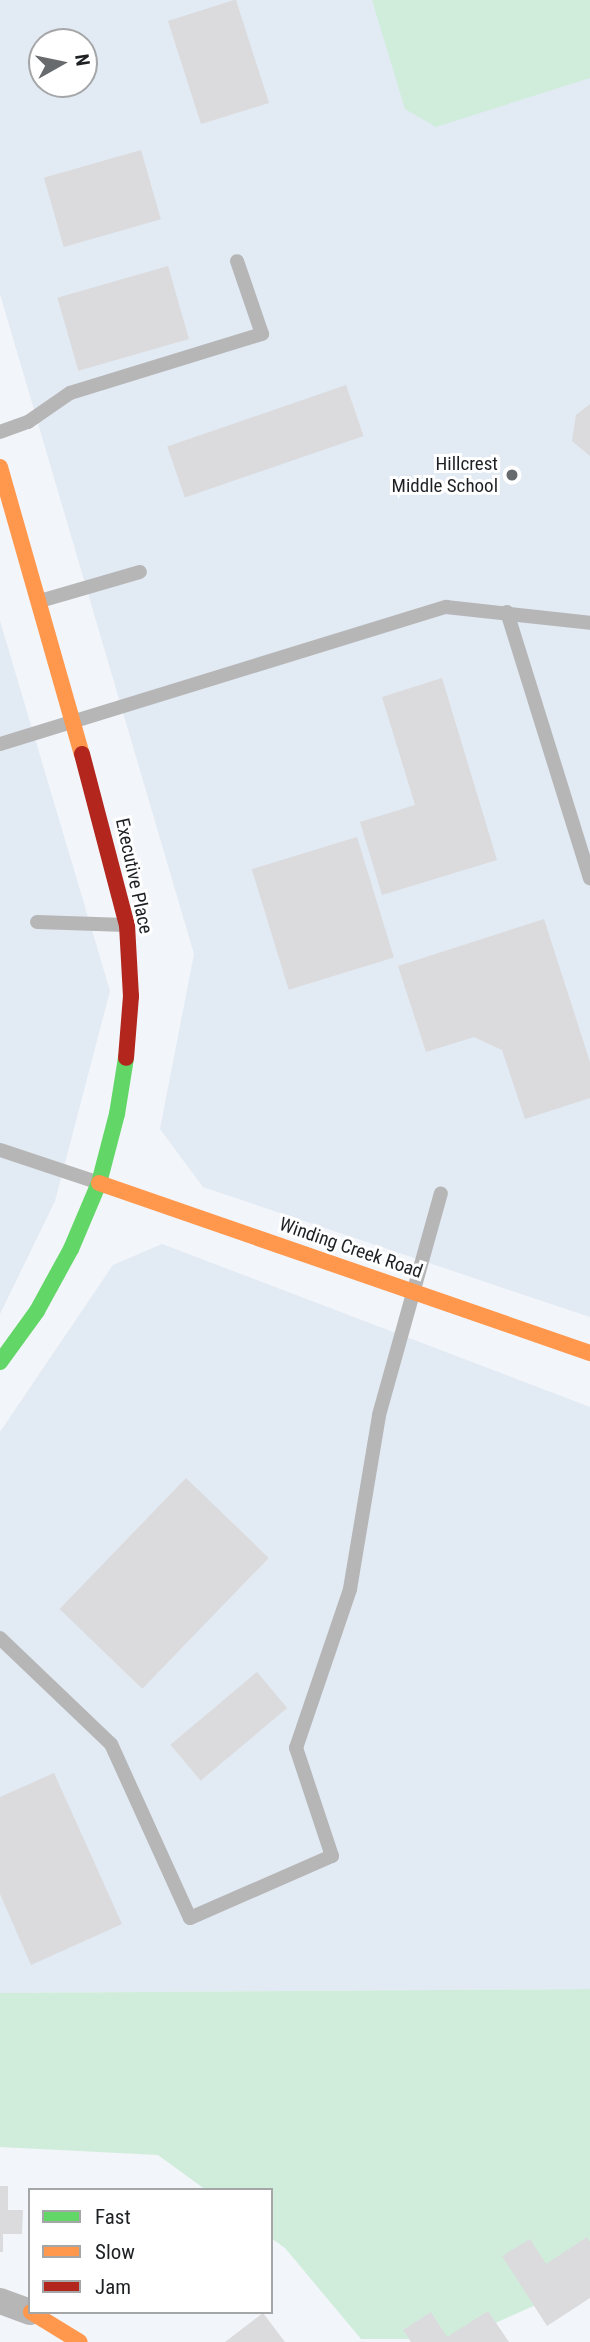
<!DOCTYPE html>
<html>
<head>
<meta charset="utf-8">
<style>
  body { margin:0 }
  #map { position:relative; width:590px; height:2342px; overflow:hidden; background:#f2f5f9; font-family:"Roboto Condensed",sans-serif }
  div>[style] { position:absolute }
  .built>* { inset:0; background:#e2eaf3 }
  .green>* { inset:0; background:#d0eddb }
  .building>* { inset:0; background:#dbdbdd; transform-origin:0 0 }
  .lane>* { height:14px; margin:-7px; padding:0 7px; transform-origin:7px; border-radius:7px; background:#b6b6b7 }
  .street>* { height:26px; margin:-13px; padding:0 13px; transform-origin:13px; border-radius:13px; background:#b6b6b7 }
  .fast>* { height:16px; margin:-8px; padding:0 8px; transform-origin:8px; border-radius:8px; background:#63d668 }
  .slow>* { height:16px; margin:-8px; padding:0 8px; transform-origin:8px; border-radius:8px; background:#ff974d }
  .jam>* { height:16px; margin:-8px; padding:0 8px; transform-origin:8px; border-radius:8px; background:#b3261e }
  .dots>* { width:19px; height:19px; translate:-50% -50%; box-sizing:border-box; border:4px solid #fff; border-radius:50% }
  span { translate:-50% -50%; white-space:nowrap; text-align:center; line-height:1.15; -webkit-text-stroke:6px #fff; paint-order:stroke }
  .poi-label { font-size:19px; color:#1e2123 }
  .right { translate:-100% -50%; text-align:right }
  .street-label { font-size:19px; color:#1e2123 }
  .legend { position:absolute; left:28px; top:2188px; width:245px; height:126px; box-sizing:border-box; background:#fff; border:2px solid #a5a6a7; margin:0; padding:9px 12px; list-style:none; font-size:21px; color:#1e2123 }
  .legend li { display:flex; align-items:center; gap:14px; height:35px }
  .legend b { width:35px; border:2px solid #a5a6a7 }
  .north { position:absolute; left:28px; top:28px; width:70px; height:70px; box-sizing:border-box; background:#fff; border:2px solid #a5a6a7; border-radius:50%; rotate:81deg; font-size:19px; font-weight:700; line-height:28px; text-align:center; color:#1e2123 }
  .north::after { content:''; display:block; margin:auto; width:24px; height:32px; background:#686b6e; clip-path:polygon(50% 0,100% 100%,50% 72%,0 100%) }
</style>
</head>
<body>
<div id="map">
  <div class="built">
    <div style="clip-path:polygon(evenodd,0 0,590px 0,590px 1317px,203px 1187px,160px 1129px,194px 954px,0 294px,0 0,42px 42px,84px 42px,84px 84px,42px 84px,42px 42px)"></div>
    <div style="clip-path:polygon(0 621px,110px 991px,55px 1201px,0 1314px)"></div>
    <div style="clip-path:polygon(162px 1244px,590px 1407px,590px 1989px,0 1993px,0 1432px,113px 1265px)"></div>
  </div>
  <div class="green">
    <div style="clip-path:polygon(372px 0,590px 0,590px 78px,436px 127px,405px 109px)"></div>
    <div style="clip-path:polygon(590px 1989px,590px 2281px,459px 2339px,361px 2339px,285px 2248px,271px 2238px,271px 2190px,206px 2190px,158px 2155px,0 2147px,0 1993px)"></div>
  </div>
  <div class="building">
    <div style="clip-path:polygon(234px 0,236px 0,269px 103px,201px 124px,168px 21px)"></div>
    <div style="left:141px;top:150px;width:72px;height:101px;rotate:74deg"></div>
    <div style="left:168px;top:266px;width:76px;height:115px;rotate:74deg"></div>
    <div style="left:346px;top:385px;width:54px;height:189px;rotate:71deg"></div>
    <div style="clip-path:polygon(590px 404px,590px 456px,572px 441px,576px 415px)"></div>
    <div style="clip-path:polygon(442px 678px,497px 860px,382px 895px,360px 822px,415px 805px,382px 697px)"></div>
    <div style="left:357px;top:837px;width:126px;height:110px;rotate:73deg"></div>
    <div style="clip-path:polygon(544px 919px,590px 1062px,590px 1098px,525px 1119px,502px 1050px,474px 1037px,426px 1052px,398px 966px)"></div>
    <div style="left:186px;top:1478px;width:115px;height:182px;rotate:44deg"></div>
    <div style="left:257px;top:1672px;width:47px;height:113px;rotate:50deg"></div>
    <div style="clip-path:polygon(54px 1773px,122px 1924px,31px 1965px,0 1894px,0 1797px)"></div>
    <div style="clip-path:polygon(0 2186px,8px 2186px,8px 2210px,23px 2210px,22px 2234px,3px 2234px,3px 2252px,0 2252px)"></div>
    <div style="clip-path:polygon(587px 2237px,590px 2242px,590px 2298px,547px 2326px,502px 2256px,530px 2239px,546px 2264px)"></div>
    <div style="clip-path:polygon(488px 2311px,509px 2342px,411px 2342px,403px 2330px,431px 2312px,447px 2337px)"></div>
    <div style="clip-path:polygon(263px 2313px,285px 2342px,225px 2342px)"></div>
  </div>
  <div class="lane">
    <div style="left:0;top:432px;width:30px;rotate:-20deg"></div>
    <div style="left:28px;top:422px;width:51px;rotate:-34.6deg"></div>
    <div style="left:70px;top:393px;width:201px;rotate:-17.1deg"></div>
    <div style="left:262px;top:334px;width:77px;rotate:-108.9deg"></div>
    <div style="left:40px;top:601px;width:104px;rotate:-16.2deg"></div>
    <div style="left:507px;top:612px;width:279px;rotate:72.7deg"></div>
    <div style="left:0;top:744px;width:467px;rotate:-17.1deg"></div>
    <div style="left:446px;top:607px;width:145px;rotate:6.3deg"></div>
    <div style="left:37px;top:922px;width:89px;rotate:1.9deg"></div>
    <div style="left:0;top:1150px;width:102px;rotate:18.3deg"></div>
    <div style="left:0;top:1638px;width:153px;rotate:43.7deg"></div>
    <div style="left:111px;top:1744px;width:191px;rotate:65.6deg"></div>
    <div style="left:190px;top:1918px;width:155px;rotate:-23.6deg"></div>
    <div style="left:332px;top:1856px;width:114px;rotate:-108.4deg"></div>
    <div style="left:296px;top:1748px;width:168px;rotate:-71.2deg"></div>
    <div style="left:350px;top:1589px;width:176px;rotate:-80.5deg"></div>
    <div style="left:379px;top:1415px;width:230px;rotate:-74.4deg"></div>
  </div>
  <div class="street">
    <div style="left:0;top:2301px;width:32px;rotate:20deg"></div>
  </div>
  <div class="fast">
    <div style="left:0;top:1362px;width:63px;rotate:-54deg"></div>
    <div style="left:37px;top:1311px;width:71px;rotate:-61.3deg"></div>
    <div style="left:71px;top:1249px;width:72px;rotate:-67deg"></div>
    <div style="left:99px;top:1183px;width:71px;rotate:-75.4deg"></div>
    <div style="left:117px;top:1114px;width:57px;rotate:-80.9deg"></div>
  </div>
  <div class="slow">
    <div style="left:0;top:467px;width:298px;rotate:74.1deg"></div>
    <div style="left:99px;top:1183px;width:520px;rotate:19.1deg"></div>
    <div style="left:31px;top:2312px;width:57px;rotate:31.5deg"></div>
  </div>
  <div class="jam">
    <div style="left:82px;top:754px;width:177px;rotate:75.3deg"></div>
    <div style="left:127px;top:925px;width:71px;rotate:86.8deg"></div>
    <div style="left:131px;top:996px;width:62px;rotate:94.6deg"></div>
  </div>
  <div class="dots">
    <div style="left:512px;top:475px;background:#686b6e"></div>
  </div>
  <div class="poi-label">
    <span class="right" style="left:498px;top:475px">Hillcrest<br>Middle School</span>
  </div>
  <div class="street-label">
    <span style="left:134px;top:876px;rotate:78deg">Executive Place</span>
    <span style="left:351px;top:1248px;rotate:19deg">Winding Creek Road</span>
  </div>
  <ul class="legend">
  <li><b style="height:9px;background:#63d668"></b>Fast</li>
  <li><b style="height:9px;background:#ff974d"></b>Slow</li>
  <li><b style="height:9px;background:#b3261e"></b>Jam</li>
  </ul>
  <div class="north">N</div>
</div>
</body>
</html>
